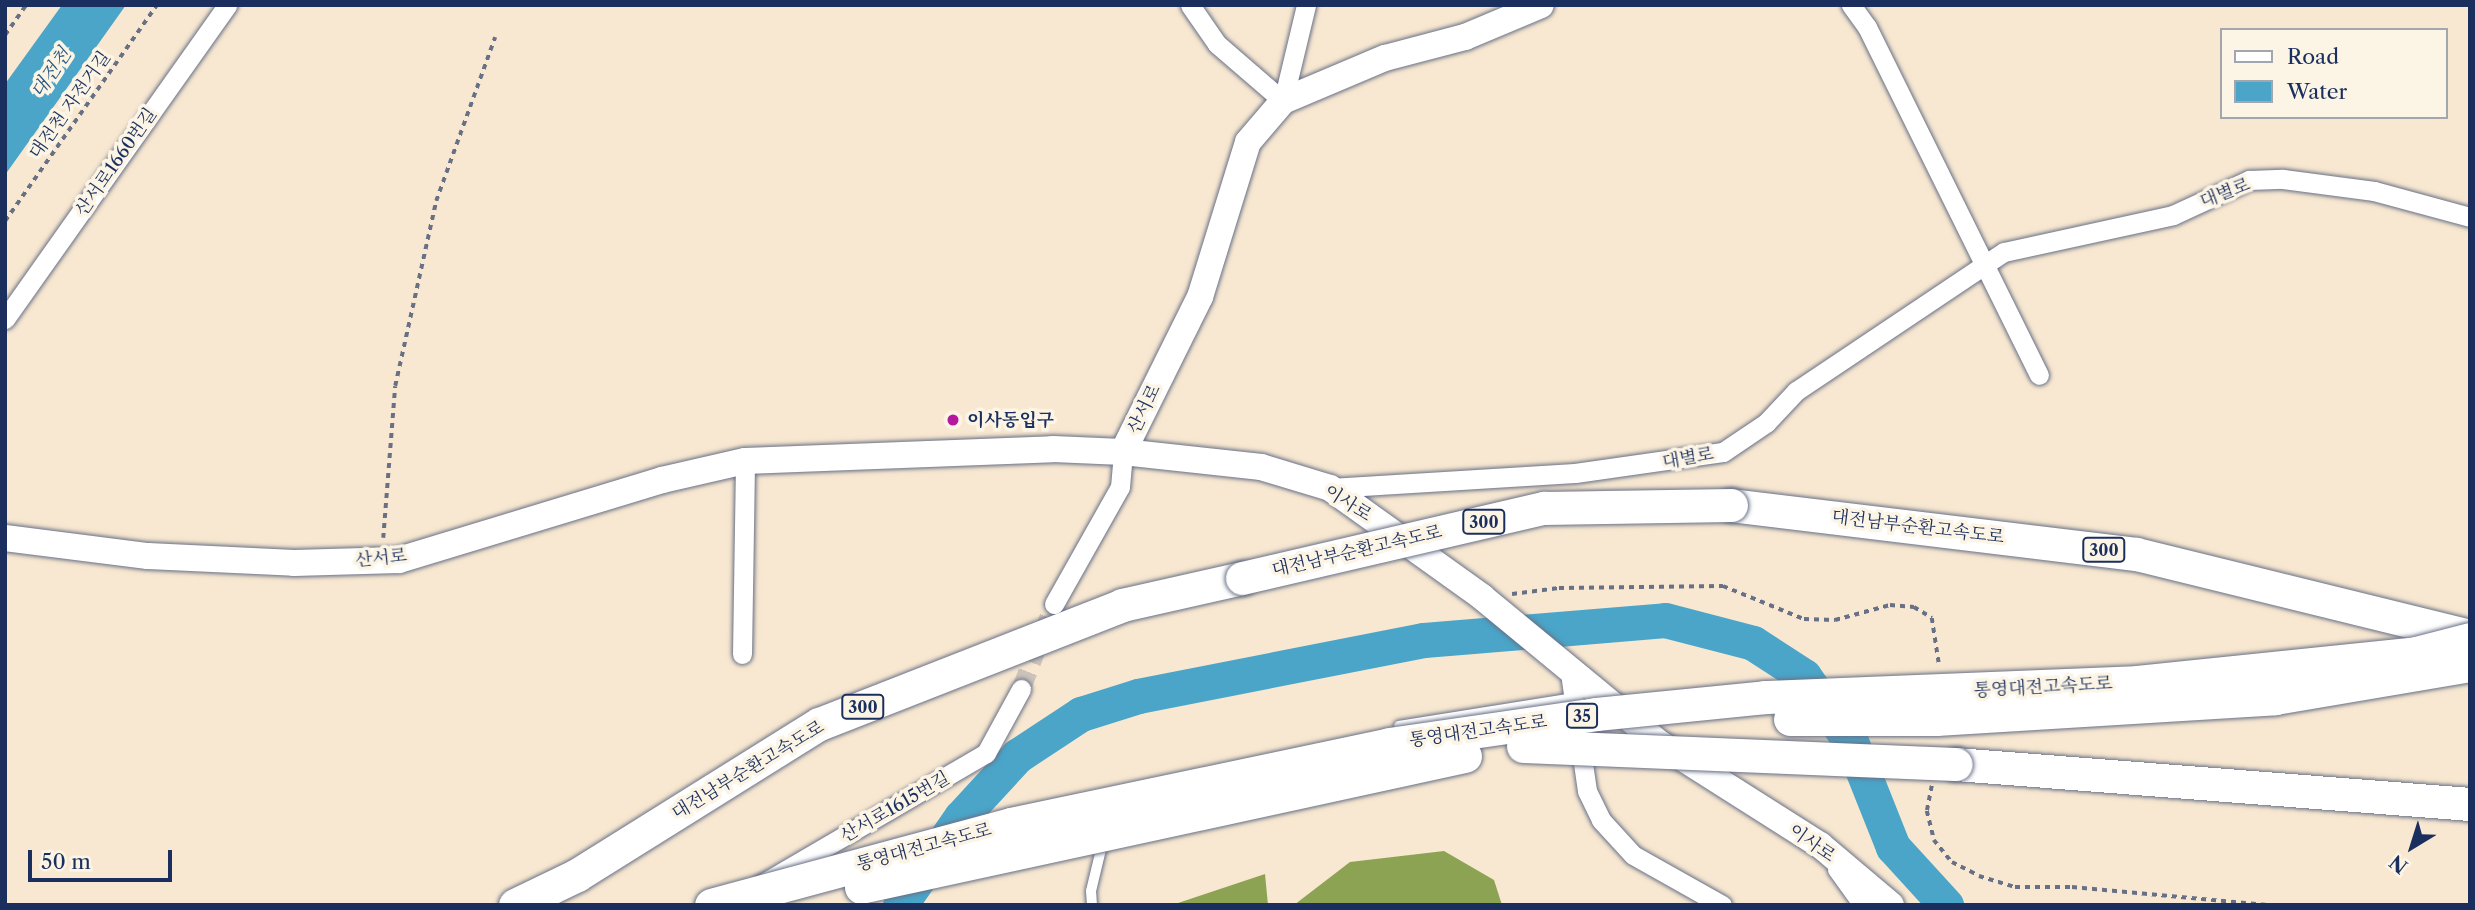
<!DOCTYPE html>
<html>
<head>
<meta charset="utf-8">
<style>
  body { margin:0 }
  #map { position:relative; width:2475px; height:910px; overflow:hidden; background:#f8e8d1; font-family:"Libre Caslon Text","Noto Serif KR",serif }
  div>[style] { position:absolute }
  .forest>* { inset:0; background:#8ca354 }
  .water>* { inset:0; background:#4aa5c8 }
  .river>* { height:35px; margin:-17.5px; padding:0 17.5px; transform-origin:17.5px; border-radius:17.5px; background:#4aa5c8 }
  .street-tunnel>* { height:19px; margin-top:-9.5px; transform-origin:0; background:repeating-linear-gradient(90deg,#ccc3ba 0 19px,transparent 0 29px) }
  .path>* { height:3.5px; margin-top:-1.75px; transform-origin:0; background:repeating-linear-gradient(90deg,#687086 0 5px,transparent 0 10px) }
  .roads { filter:drop-shadow(0 0 2px #687086) drop-shadow(0 0 2px #687086) }
  .lane>* { height:10px; margin:-5px; padding:0 5px; transform-origin:5px; border-radius:5px; background:#fff }
  .street>* { height:19px; margin:-9.5px; padding:0 9.5px; transform-origin:9.5px; border-radius:9.5px; background:#fff }
  .secondary>* { height:26px; margin:-13px; padding:0 13px; transform-origin:13px; border-radius:13px; background:#fff }
  .highway>* { height:33px; margin:-16.5px; padding:0 16.5px; transform-origin:16.5px; border-radius:16.5px; background:#fff }
  .bridges { filter:drop-shadow(0 0 2px #687086) drop-shadow(0 0 2px #687086) }
  .highway-bridge>* { height:33px; margin:-16.5px; padding:0 16.5px; transform-origin:16.5px; border-radius:16.5px; background:#fff }
  .dots>* { width:19px; height:19px; translate:-50% -50%; box-sizing:border-box; border:4px solid #fcf5e5; border-radius:50% }
  span { translate:-50% -50%; white-space:nowrap; text-align:center; line-height:1.15; -webkit-text-stroke:7px #fcf5e5; paint-order:stroke }
  .shield-label span { padding:2px 5px; background:#fcf5e5; border:2px solid; border-radius:5px; -webkit-text-stroke-width:0 }
  .shield-label { font-size:16px; color:#1b2f5e; font-weight:700 }
  .street-label { font-size:18px; color:#1b2f5e }
  .poi-label { font-size:18px; color:#1b2f5e; font-weight:700 }
  .left { translate:0 -50%; text-align:left }
  .water-label { font-size:19px; color:#2b5883; font-style:italic }
  .frame { position:absolute; inset:0; border:7px solid #1b2f5e; pointer-events:none }
  .legend { position:absolute; left:2220px; top:28px; width:228px; height:91px; box-sizing:border-box; background:#fcf5e5; border:2px solid #a2a6af; margin:0; padding:9px 12px; list-style:none; font-size:21px; color:#1b2f5e }
  .legend li { display:flex; align-items:center; gap:14px; height:35px }
  .legend b { width:35px; border:2px solid #a2a6af }
  .north { position:absolute; left:2377px; top:812px; width:70px; height:70px; -webkit-text-stroke:5px #fcf5e5; paint-order:stroke; rotate:218deg; font-size:19px; font-weight:700; line-height:28px; text-align:center; color:#1b2f5e }
  .north::after { content:''; display:block; margin:auto; width:24px; height:32px; background:#1b2f5e; clip-path:polygon(50% 0,100% 100%,50% 72%,0 100%) }
  .scale { position:absolute; left:28px; top:850px; width:144px; height:32px; box-sizing:border-box; border:4px solid #1b2f5e; border-top:0; padding-left:9px; font-size:21px; line-height:24px; white-space:nowrap; color:#1b2f5e; -webkit-text-stroke:5px #fcf5e5; paint-order:stroke }
</style>
</head>
<body>
<div id="map">
  <div class="forest">
    <div style="clip-path:polygon(1444px 851px,1494px 880px,1502px 905px,1294px 905px,1350px 862px)"></div>
    <div style="clip-path:polygon(1265px 874px,1268px 905px,1172px 905px)"></div>
  </div>
  <div class="water">
    <div style="clip-path:polygon(62px 5px,126px 5px,5px 175px,5px 84px)"></div>
  </div>
  <div class="river">
    <div style="left:900px;top:905px;width:107px;rotate:-55.3deg"></div>
    <div style="left:961px;top:817px;width:83px;rotate:-47.4deg"></div>
    <div style="left:1017px;top:756px;width:77px;rotate:-33.3deg"></div>
    <div style="left:1081px;top:714px;width:60px;rotate:-17.5deg"></div>
    <div style="left:1138px;top:696px;width:291px;rotate:-11.1deg"></div>
    <div style="left:1424px;top:640px;width:242px;rotate:-4.7deg"></div>
    <div style="left:1665px;top:620px;width:91px;rotate:14.6deg"></div>
    <div style="left:1753px;top:643px;width:61px;rotate:32.9deg"></div>
    <div style="left:1804px;top:676px;width:83px;rotate:54.8deg"></div>
    <div style="left:1852px;top:744px;width:111px;rotate:68.3deg"></div>
    <div style="left:1893px;top:847px;width:79px;rotate:47.6deg"></div>
  </div>
  <div class="street-tunnel">
    <div style="left:1021px;top:689px;width:91px;rotate:-68.8deg"></div>
  </div>
  <div class="path">
    <div style="left:5px;top:35px;width:37px;rotate:-55deg"></div>
    <div style="left:5px;top:221px;width:264px;rotate:-54.9deg"></div>
    <div style="left:383px;top:538px;width:152px;rotate:-85.5deg"></div>
    <div style="left:395px;top:386px;width:189px;rotate:-77.5deg"></div>
    <div style="left:436px;top:201px;width:174px;rotate:-70.2deg"></div>
    <div style="left:1512px;top:594px;width:47px;rotate:-7.3deg"></div>
    <div style="left:1559px;top:588px;width:164px;rotate:-0.7deg"></div>
    <div style="left:1723px;top:586px;width:87px;rotate:22.2deg"></div>
    <div style="left:1804px;top:619px;width:31px;rotate:2deg"></div>
    <div style="left:1835px;top:620px;width:57px;rotate:-15.3deg"></div>
    <div style="left:1890px;top:605px;width:24px;rotate:5deg"></div>
    <div style="left:1914px;top:607px;width:21px;rotate:31deg"></div>
    <div style="left:1932px;top:618px;width:47px;rotate:81.3deg"></div>
    <div style="left:1932px;top:786px;width:25px;rotate:101deg"></div>
    <div style="left:1927px;top:811px;width:30px;rotate:76deg"></div>
    <div style="left:1934px;top:840px;width:28px;rotate:51deg"></div>
    <div style="left:1952px;top:862px;width:30px;rotate:27deg"></div>
    <div style="left:1979px;top:876px;width:38px;rotate:17deg"></div>
    <div style="left:2015px;top:887px;width:57px"></div>
    <div style="left:2072px;top:887px;width:196px;rotate:5.3deg"></div>
  </div>
  <div class="roads">
    <div class="lane">
      <div style="left:1399px;top:726px;width:177px;rotate:-9.1deg"></div>
      <div style="left:1092px;top:905px;width:14px;rotate:-94deg"></div>
      <div style="left:1091px;top:891px;width:51px;rotate:-76.5deg"></div>
    </div>
    <div class="street">
      <div style="left:1190px;top:5px;width:47px;rotate:55.3deg"></div>
      <div style="left:1217px;top:44px;width:87px;rotate:40.8deg"></div>
      <div style="left:1283px;top:101px;width:99px;rotate:-76.5deg"></div>
      <div style="left:1851px;top:5px;width:27px;rotate:54deg"></div>
      <div style="left:1867px;top:27px;width:388px;rotate:63.7deg"></div>
      <div style="left:5px;top:319px;width:385px;rotate:-54.7deg"></div>
      <div style="left:1330px;top:488px;width:245px;rotate:-3.5deg"></div>
      <div style="left:1575px;top:473px;width:149px;rotate:-8.1deg"></div>
      <div style="left:1723px;top:452px;width:52px;rotate:-34deg"></div>
      <div style="left:1766px;top:423px;width:44px;rotate:-46.8deg"></div>
      <div style="left:1796px;top:391px;width:250px;rotate:-33.8deg"></div>
      <div style="left:2004px;top:252px;width:173px;rotate:-12.3deg"></div>
      <div style="left:2173px;top:215px;width:84px;rotate:-24.7deg"></div>
      <div style="left:2249px;top:180px;width:34px;rotate:-2deg"></div>
      <div style="left:2283px;top:179px;width:92px;rotate:7.5deg"></div>
      <div style="left:2374px;top:191px;width:99px;rotate:15.2deg"></div>
      <div style="left:1054px;top:604px;width:134px;rotate:-60.6deg"></div>
      <div style="left:1120px;top:487px;width:35px;rotate:-85deg"></div>
      <div style="left:742px;top:654px;width:193px;rotate:-89.1deg"></div>
      <div style="left:1569px;top:666px;width:126px;rotate:81.8deg"></div>
      <div style="left:1587px;top:791px;width:32px;rotate:64deg"></div>
      <div style="left:1601px;top:820px;width:47px;rotate:47.6deg"></div>
      <div style="left:1633px;top:855px;width:102px;rotate:29.3deg"></div>
      <div style="left:1837px;top:869px;width:44px;rotate:54.2deg"></div>
      <div style="left:762px;top:884px;width:259px;rotate:-30.3deg"></div>
      <div style="left:986px;top:753px;width:73px;rotate:-61.3deg"></div>
    </div>
    <div class="secondary">
      <div style="left:1123px;top:452px;width:139px;rotate:6.2deg"></div>
      <div style="left:1261px;top:467px;width:72px;rotate:16.9deg"></div>
      <div style="left:1330px;top:488px;width:187px;rotate:35.6deg"></div>
      <div style="left:1482px;top:597px;width:229px;rotate:39.5deg"></div>
      <div style="left:1659px;top:743px;width:191px;rotate:32.4deg"></div>
      <div style="left:1820px;top:845px;width:93px;rotate:40.2deg"></div>
      <div style="left:5px;top:538px;width:144px;rotate:7.2deg"></div>
      <div style="left:148px;top:556px;width:146px;rotate:2.7deg"></div>
      <div style="left:294px;top:563px;width:105px;rotate:-1.6deg"></div>
      <div style="left:399px;top:560px;width:275px;rotate:-16.9deg"></div>
      <div style="left:662px;top:480px;width:85px;rotate:-12.9deg"></div>
      <div style="left:745px;top:461px;width:308px;rotate:-2.2deg"></div>
      <div style="left:1053px;top:449px;width:70px;rotate:2.5deg"></div>
      <div style="left:1123px;top:452px;width:173px;rotate:-63.6deg"></div>
      <div style="left:1200px;top:297px;width:162px;rotate:-72.8deg"></div>
      <div style="left:1248px;top:142px;width:54px;rotate:-49.5deg"></div>
      <div style="left:1283px;top:101px;width:111px;rotate:-22.9deg"></div>
      <div style="left:1385px;top:58px;width:83px;rotate:-14.7deg"></div>
      <div style="left:1465px;top:37px;width:82px;rotate:-22.8deg"></div>
    </div>
    <div class="highway">
      <div style="left:1731px;top:505px;width:408px;rotate:6.9deg"></div>
      <div style="left:2136px;top:554px;width:344px;rotate:13.8deg"></div>
      <div style="left:1956px;top:764px;width:516px;rotate:4.45deg"></div>
      <div style="left:515px;top:905px;width:69px;rotate:-25.8deg"></div>
      <div style="left:577px;top:875px;width:285px;rotate:-32deg"></div>
      <div style="left:819px;top:724px;width:326px;rotate:-21.4deg"></div>
      <div style="left:1122px;top:605px;width:123px;rotate:-12.7deg"></div>
    </div>
  </div>
  <div class="bridges">
    <div class="highway-bridge">
      <div style="left:1242px;top:578px;width:310px;rotate:-13.1deg"></div>
      <div style="left:1544px;top:508px;width:187px;rotate:-0.9deg"></div>
      <div style="left:1790px;top:719px;width:146px"></div>
      <div style="left:1936px;top:719px;width:340px;rotate:-3.5deg"></div>
      <div style="left:2275px;top:698px;width:198px;rotate:-9.6deg"></div>
      <div style="left:1523px;top:746px;width:433px;rotate:2.4deg"></div>
      <div style="left:861px;top:887px;width:618px;rotate:-12.24deg"></div>
      <div style="left:711px;top:905px;width:311px;rotate:-15.1deg"></div>
      <div style="left:1011px;top:824px;width:386px;rotate:-11.9deg"></div>
      <div style="left:1389px;top:744px;width:209px;rotate:-8.2deg"></div>
      <div style="left:1596px;top:714px;width:170px;rotate:-5.7deg"></div>
      <div style="left:1765px;top:697px;width:372px;rotate:-2.3deg"></div>
      <div style="left:2137px;top:682px;width:281px;rotate:-5.9deg"></div>
      <div style="left:2416px;top:653px;width:56px;rotate:-14.5deg"></div>
    </div>
  </div>
  <div class="dots">
    <div style="left:953px;top:420px;background:#b5179e"></div>
  </div>
  <div class="shield-label">
    <span style="left:1484px;top:522px">300</span>
    <span style="left:2104px;top:550px">300</span>
    <span style="left:863px;top:707px">300</span>
    <span style="left:1582px;top:716px">35</span>
  </div>
  <div class="street-label">
    <span style="left:70px;top:105px;rotate:-55deg">대전천 자전거길</span>
    <span style="left:116px;top:162px;rotate:-55deg">산서로1660번길</span>
    <span style="left:2225px;top:193px;rotate:-21deg">대별로</span>
    <span style="left:1144px;top:409px;rotate:-64deg">산서로</span>
    <span style="left:1688px;top:458px;rotate:-10deg">대별로</span>
    <span style="left:1348px;top:503px;rotate:32deg">이사로</span>
    <span style="left:1918px;top:527px;rotate:7deg">대전남부순환고속도로</span>
    <span style="left:1357px;top:551px;rotate:-13deg">대전남부순환고속도로</span>
    <span style="left:381px;top:558px;rotate:-6deg">산서로</span>
    <span style="left:2043px;top:687px;rotate:-3deg">통영대전고속도로</span>
    <span style="left:1478px;top:731px;rotate:-8deg">통영대전고속도로</span>
    <span style="left:748px;top:770px;rotate:-31deg">대전남부순환고속도로</span>
    <span style="left:895px;top:807px;rotate:-30deg">산서로1615번길</span>
    <span style="left:1812px;top:843px;rotate:35deg">이사로</span>
    <span style="left:924px;top:847px;rotate:-15deg">통영대전고속도로</span>
  </div>
  <div class="poi-label">
    <span class="left" style="left:967px;top:420px">이사동입구</span>
  </div>
  <div class="water-label">
    <span style="left:51px;top:73px;rotate:-56deg">대전천</span>
  </div>
  <div class="frame"></div>
  <ul class="legend">
  <li><b style="height:9px;background:#fff"></b>Road</li>
  <li><b style="height:19px;background:#4aa5c8"></b>Water</li>
  </ul>
  <div class="north">N</div>
  <div class="scale">50 m</div>
</div>
</body>
</html>
